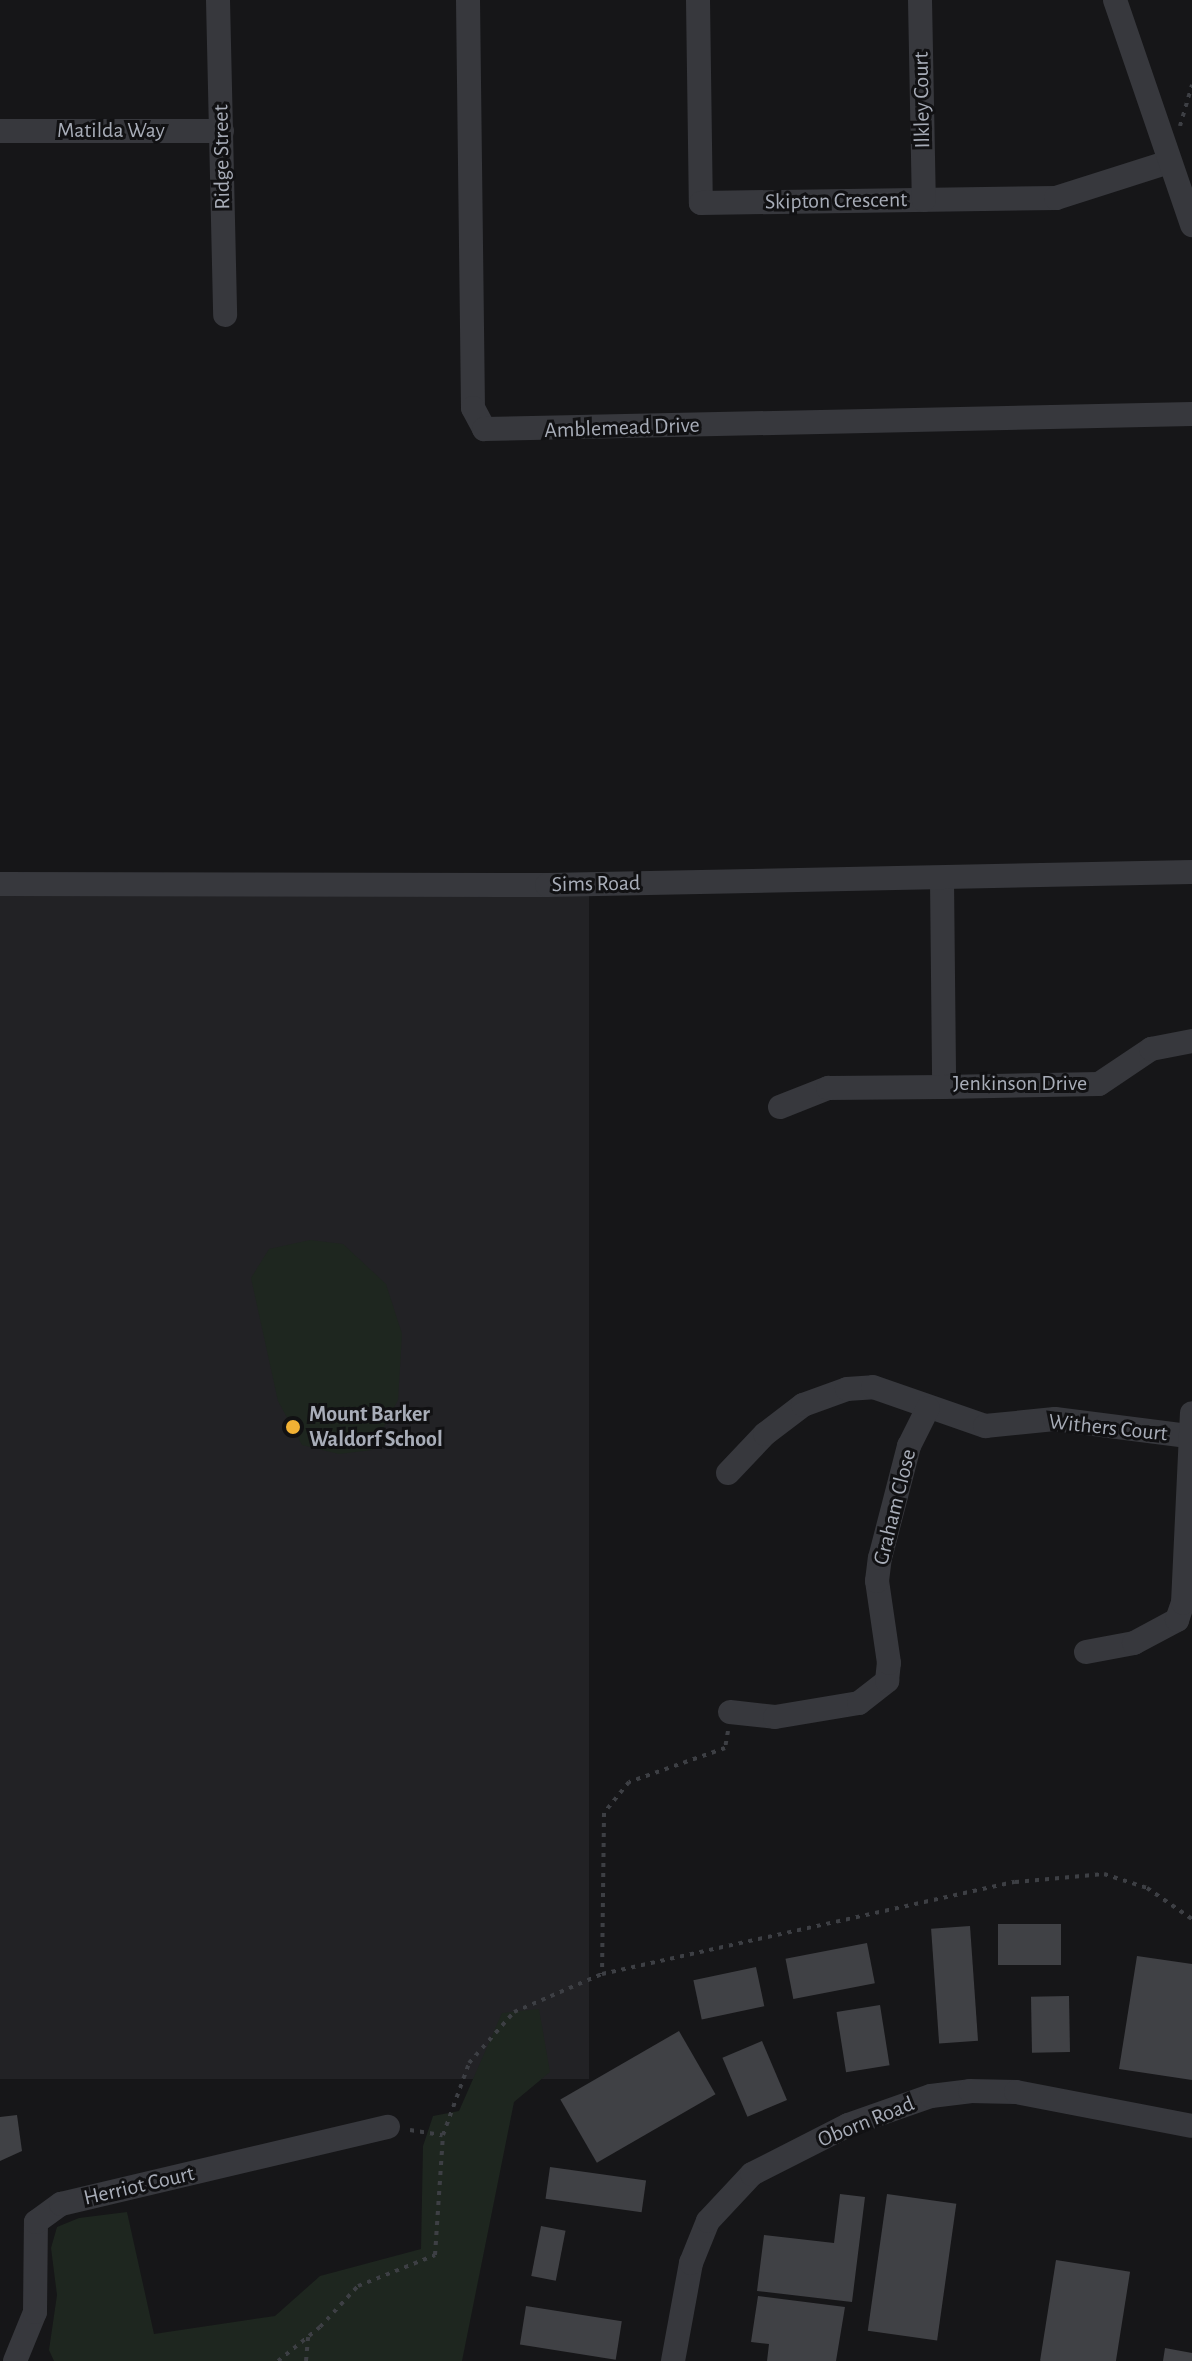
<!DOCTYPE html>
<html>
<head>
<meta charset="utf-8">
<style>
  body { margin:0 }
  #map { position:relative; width:1192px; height:2361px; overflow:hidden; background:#161618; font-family:"Alegreya Sans",sans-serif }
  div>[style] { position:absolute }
  .built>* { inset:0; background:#222225; transform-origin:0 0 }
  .green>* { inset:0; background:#1e261f }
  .building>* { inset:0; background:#404145; transform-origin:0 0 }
  .path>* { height:4px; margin-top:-2px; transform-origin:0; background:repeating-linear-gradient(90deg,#3d3f44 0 4px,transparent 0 10px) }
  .minor>* { height:24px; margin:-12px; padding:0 12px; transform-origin:12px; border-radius:12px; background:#37383d }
  .dots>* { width:22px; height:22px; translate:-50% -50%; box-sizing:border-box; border:4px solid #111113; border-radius:50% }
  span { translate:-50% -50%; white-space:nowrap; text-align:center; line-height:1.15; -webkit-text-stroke:6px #111113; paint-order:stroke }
  .street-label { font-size:22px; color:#a8adb8 }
  .poi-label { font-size:22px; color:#a8adb8; font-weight:700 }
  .left { translate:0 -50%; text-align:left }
</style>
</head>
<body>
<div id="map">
  <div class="built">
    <div style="left:0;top:896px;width:589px;height:1183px"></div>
  </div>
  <div class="green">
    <div style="clip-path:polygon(310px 1240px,343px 1244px,386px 1284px,402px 1334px,398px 1400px,372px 1450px,339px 1454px,302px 1445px,278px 1401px,251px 1278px,269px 1249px)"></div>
    <div style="clip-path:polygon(539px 2009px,550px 2072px,514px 2102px,462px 2361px,54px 2361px,49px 2350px,57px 2295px,51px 2248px,57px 2227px,79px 2218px,127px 2212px,154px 2334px,275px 2316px,320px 2276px,421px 2249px,423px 2146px,433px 2116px,459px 2111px,502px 2013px)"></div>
  </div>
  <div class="building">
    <div style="left:1061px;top:1924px;width:41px;height:63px;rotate:90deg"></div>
    <div style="left:970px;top:1926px;width:115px;height:39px;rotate:86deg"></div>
    <div style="left:867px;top:1943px;width:41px;height:83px;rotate:79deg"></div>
    <div style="clip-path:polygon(1137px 1956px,1192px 1964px,1192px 2080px,1119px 2069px)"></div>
    <div style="left:756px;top:1967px;width:40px;height:64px;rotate:78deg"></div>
    <div style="left:1069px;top:1996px;width:56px;height:38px;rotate:89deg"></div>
    <div style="left:880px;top:2005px;width:61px;height:44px;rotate:81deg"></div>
    <div style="left:679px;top:2031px;width:73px;height:137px;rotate:60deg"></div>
    <div style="left:762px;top:2041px;width:64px;height:43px;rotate:67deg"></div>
    <div style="clip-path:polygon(17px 2115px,22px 2151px,0 2161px,0 2117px)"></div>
    <div style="left:550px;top:2167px;width:97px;height:32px;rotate:8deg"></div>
    <div style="clip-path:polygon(840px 2194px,865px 2197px,852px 2302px,757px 2291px,764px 2235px,834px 2243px)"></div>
    <div style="left:887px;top:2194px;width:70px;height:138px;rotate:8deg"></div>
    <div style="left:541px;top:2226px;width:25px;height:51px;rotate:11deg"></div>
    <div style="left:1056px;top:2260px;width:75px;height:102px;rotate:9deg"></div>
    <div style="clip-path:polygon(758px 2296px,845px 2307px,836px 2361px,767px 2361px,769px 2344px,751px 2342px)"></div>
    <div style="left:526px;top:2306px;width:97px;height:39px;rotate:9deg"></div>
    <div style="clip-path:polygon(1165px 2348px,1192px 2353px,1192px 2361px,1163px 2361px)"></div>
  </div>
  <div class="path">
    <div style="left:1180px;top:126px;width:43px;rotate:-73.7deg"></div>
    <div style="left:728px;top:1731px;width:17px;rotate:100deg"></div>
    <div style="left:725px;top:1748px;width:102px;rotate:160.5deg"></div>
    <div style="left:629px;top:1782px;width:40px;rotate:129deg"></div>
    <div style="left:604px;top:1813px;width:161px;rotate:90.7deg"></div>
    <div style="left:602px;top:1974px;width:423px;rotate:-12.6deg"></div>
    <div style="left:1015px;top:1882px;width:89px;rotate:-5.1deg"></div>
    <div style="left:1104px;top:1874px;width:45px;rotate:18deg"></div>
    <div style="left:1147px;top:1888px;width:55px;rotate:34.6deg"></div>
    <div style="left:410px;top:2130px;width:33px;rotate:9deg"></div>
    <div style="left:278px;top:2361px;width:54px;rotate:-39deg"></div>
    <div style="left:320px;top:2327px;width:56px;rotate:-47.2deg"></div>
    <div style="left:358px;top:2286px;width:83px;rotate:-21.9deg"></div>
    <div style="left:435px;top:2255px;width:120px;rotate:-86.2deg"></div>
    <div style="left:443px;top:2135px;width:77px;rotate:-70.1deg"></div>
    <div style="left:469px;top:2063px;width:68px;rotate:-48.6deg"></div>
    <div style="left:514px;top:2012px;width:96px;rotate:-23.4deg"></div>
    <div style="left:306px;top:2361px;width:24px;rotate:-85deg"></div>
  </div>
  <div class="minor">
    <div style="left:218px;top:0;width:315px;rotate:88.7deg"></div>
    <div style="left:468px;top:0;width:408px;rotate:89.3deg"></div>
    <div style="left:473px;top:408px;width:24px;rotate:62deg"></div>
    <div style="left:484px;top:429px;width:708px;rotate:-1.21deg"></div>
    <div style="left:698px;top:0;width:203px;rotate:89.2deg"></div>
    <div style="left:701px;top:203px;width:355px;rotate:-0.8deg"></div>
    <div style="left:1056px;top:198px;width:119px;rotate:-17.7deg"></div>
    <div style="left:920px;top:0;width:200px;rotate:88.9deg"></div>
    <div style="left:1115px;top:0;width:238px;rotate:71.1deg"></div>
    <div style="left:0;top:131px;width:222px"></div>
    <div style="left:942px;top:880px;width:207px;rotate:89.4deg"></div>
    <div style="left:944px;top:1087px;width:155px;rotate:-1.1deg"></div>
    <div style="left:1099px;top:1084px;width:63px;rotate:-33.9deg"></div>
    <div style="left:1151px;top:1049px;width:42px;rotate:-11deg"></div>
    <div style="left:0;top:884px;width:547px;rotate:0.1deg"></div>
    <div style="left:547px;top:885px;width:645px;rotate:-1.15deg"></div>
    <div style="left:780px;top:1107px;width:52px;rotate:-21.6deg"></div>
    <div style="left:828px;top:1088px;width:116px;rotate:-0.5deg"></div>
    <div style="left:728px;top:1473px;width:54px;rotate:-46.5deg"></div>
    <div style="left:765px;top:1434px;width:48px;rotate:-37.3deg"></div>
    <div style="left:803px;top:1405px;width:47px;rotate:-20deg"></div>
    <div style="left:847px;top:1389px;width:26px;rotate:-4deg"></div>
    <div style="left:873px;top:1387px;width:119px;rotate:19.2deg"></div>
    <div style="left:985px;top:1426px;width:70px;rotate:-5.7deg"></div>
    <div style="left:1055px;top:1419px;width:134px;rotate:7.3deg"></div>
    <div style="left:1086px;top:1652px;width:49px;rotate:-10.6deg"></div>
    <div style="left:1134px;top:1643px;width:49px;rotate:-28.1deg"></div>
    <div style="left:1177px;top:1620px;width:18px;rotate:-71deg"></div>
    <div style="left:1183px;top:1603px;width:190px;rotate:-87.3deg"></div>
    <div style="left:730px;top:1712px;width:45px;rotate:6.3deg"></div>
    <div style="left:775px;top:1717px;width:85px;rotate:-9.5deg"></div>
    <div style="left:859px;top:1703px;width:36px;rotate:-38deg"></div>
    <div style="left:887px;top:1681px;width:18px;rotate:-84deg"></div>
    <div style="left:889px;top:1663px;width:83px;rotate:-98.3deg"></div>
    <div style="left:877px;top:1581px;width:23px;rotate:-83deg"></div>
    <div style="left:880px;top:1558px;width:116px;rotate:-75.5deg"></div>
    <div style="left:909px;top:1446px;width:42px;rotate:-63.4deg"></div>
    <div style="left:15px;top:2361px;width:53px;rotate:-67.8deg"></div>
    <div style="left:35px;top:2312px;width:90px;rotate:-89.4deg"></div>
    <div style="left:36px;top:2222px;width:31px;rotate:-36deg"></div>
    <div style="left:61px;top:2204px;width:336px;rotate:-13.3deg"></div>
    <div style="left:673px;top:2361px;width:100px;rotate:-79.6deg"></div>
    <div style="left:691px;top:2263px;width:45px;rotate:-68deg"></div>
    <div style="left:708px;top:2221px;width:64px;rotate:-46.9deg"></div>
    <div style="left:752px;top:2174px;width:108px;rotate:-27deg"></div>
    <div style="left:848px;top:2125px;width:88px;rotate:-19.3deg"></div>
    <div style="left:931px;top:2096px;width:39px;rotate:-7deg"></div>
    <div style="left:970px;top:2091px;width:46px;rotate:1.2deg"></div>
    <div style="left:1016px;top:2092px;width:179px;rotate:10.9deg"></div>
  </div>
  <div class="dots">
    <div style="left:293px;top:1427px;background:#f2b134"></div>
  </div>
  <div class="street-label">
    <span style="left:922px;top:100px;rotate:-91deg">Ilkley Court</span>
    <span style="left:111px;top:131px">Matilda Way</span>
    <span style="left:222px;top:157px;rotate:-91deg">Ridge Street</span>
    <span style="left:836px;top:201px;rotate:-1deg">Skipton Crescent</span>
    <span style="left:622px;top:428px;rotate:-2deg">Amblemead Drive</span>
    <span style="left:596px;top:884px;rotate:-1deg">Sims Road</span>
    <span style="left:1020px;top:1084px">Jenkinson Drive</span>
    <span style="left:1108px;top:1428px;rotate:6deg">Withers Court</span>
    <span style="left:895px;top:1507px;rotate:-76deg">Graham Close</span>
    <span style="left:866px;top:2122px;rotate:-22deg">Oborn Road</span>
    <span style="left:139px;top:2186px;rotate:-13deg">Herriot Court</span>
  </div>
  <div class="poi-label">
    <span class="left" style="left:309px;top:1427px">Mount Barker<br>Waldorf School</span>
  </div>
</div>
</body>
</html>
